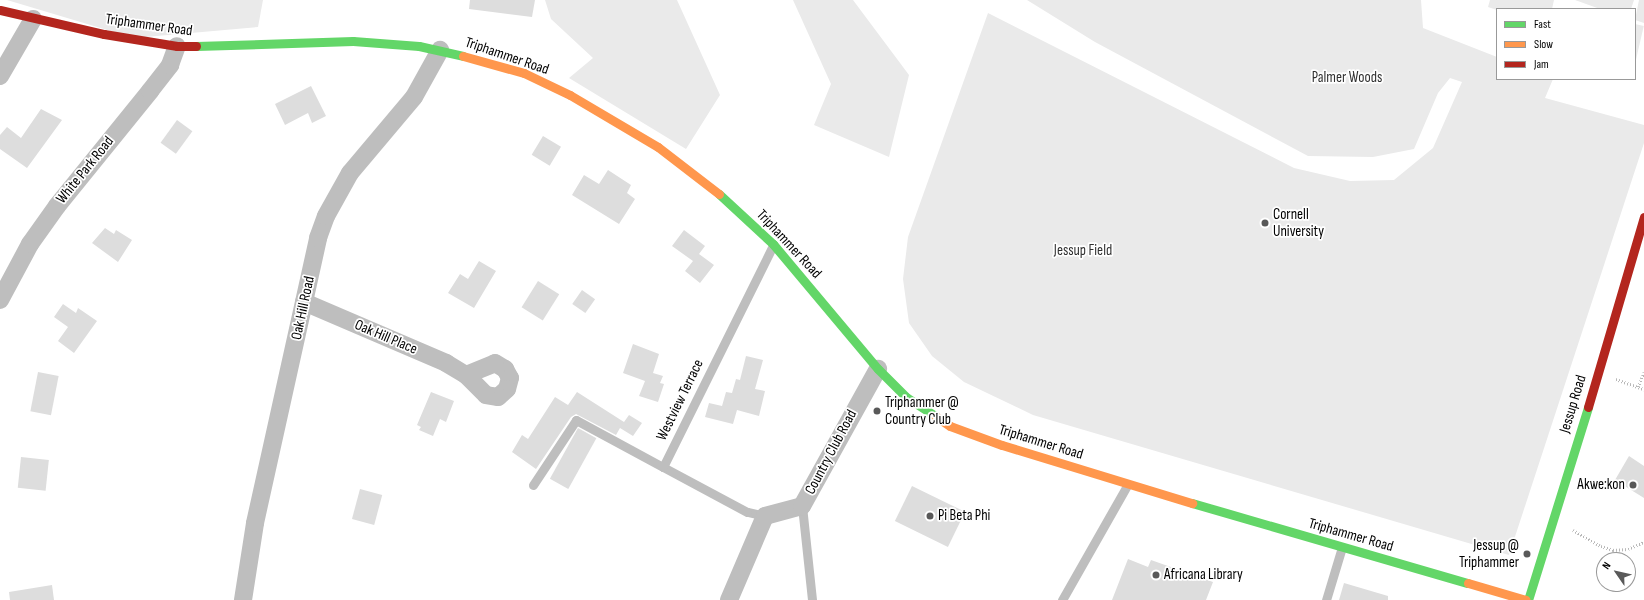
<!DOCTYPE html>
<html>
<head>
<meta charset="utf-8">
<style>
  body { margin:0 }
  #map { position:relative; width:1644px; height:600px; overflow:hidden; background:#fff; font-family:"Sofia Sans Condensed",sans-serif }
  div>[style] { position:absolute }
  .green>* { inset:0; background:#eaeaea; transform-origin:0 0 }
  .building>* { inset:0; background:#ddd; transform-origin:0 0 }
  .path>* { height:2.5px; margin-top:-1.25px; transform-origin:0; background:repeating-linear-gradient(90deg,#b8b8b8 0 1px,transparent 0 3px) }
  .lane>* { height:9px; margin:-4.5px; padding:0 4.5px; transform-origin:4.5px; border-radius:4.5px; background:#bebebe }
  .street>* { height:18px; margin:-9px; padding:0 9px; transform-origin:9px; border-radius:9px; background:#bebebe }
  .fast>* { height:9px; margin:-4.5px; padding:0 4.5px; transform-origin:4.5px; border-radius:4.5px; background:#63d668 }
  .slow>* { height:9px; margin:-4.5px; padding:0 4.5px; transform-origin:4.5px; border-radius:4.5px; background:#ff974d }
  .jam>* { height:9px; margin:-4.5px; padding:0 4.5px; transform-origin:4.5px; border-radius:4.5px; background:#b3261e }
  .dots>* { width:11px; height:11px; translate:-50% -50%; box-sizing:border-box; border:2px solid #fff; border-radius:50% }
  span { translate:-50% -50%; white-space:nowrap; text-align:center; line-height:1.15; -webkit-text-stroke:3.5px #fff; paint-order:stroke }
  .street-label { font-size:15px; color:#000 }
  .park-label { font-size:15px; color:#303030 }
  .poi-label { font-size:15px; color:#000 }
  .left { translate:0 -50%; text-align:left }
  .right { translate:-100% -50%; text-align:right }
  .legend { position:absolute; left:1496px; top:8px; width:140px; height:72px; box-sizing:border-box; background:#fff; border:1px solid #999; margin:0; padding:5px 7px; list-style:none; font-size:12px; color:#000 }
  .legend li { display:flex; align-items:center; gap:8px; height:20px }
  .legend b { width:20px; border:1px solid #999 }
  .north { position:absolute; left:1596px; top:552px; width:40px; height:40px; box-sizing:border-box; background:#fff; border:1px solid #999; border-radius:50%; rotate:304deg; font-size:11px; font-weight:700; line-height:16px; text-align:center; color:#000 }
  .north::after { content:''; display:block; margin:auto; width:14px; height:18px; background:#595959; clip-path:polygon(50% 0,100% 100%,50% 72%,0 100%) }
</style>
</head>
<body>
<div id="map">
  <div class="green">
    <div style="clip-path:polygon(7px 0,263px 0,258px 27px,134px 38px)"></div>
    <div style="clip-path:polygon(545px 0,677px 0,720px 95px,686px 149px,569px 78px,593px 58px,551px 19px)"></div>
    <div style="clip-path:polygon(793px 0,853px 0,909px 75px,889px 157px,814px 125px,831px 84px)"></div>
    <div style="clip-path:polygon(1027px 0,1421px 0,1423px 28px,1497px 57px,1497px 79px,1553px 79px,1545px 98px,1644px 125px,1644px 143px,1509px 555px,1033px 415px,964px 382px,932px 356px,909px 323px,903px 279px,908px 237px,988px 13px,1294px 168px,1350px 181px,1394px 180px,1433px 148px,1462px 82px,1450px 78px,1438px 93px,1414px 149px,1373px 157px,1308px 156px,1095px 42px)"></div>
    <div style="clip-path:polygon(1490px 0,1554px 0,1552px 9px,1497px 10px,1488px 7px)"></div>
    <div style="clip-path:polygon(1575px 0,1634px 0,1631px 9px,1600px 9px)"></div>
    <div style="clip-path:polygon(1639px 0,1644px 0,1644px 23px,1635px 20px)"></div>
    <div style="left:1635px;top:24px;width:9px;height:37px;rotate:13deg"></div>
  </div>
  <div class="building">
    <div style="clip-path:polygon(470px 0,535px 0,532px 17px,469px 9px)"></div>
    <div style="clip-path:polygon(311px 86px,326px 116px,312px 123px,308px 113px,285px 125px,275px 104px)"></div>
    <div style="clip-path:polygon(41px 109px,62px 120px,27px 168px,0 149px,0 135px,7px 127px,21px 138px)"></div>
    <div style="left:177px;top:120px;width:19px;height:28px;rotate:36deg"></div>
    <div style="left:543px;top:136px;width:21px;height:22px;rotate:31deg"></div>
    <div style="clip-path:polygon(608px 170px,631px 185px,627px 193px,635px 199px,619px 224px,572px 195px,584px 175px,599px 184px)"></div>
    <div style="clip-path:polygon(105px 228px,114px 234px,116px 230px,132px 240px,118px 262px,92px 243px)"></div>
    <div style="clip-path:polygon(684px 230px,705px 246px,699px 254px,714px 265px,700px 283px,685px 271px,693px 261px,672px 246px)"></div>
    <div style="clip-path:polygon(479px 261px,496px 271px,474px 308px,448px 293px,460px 274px,468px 279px)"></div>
    <div style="left:538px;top:281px;width:25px;height:31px;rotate:32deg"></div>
    <div style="left:582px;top:290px;width:16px;height:17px;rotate:35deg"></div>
    <div style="clip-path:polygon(63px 304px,76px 313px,78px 308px,97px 321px,74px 353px,58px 341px,68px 327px,54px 317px)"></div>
    <div style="clip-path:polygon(633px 344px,659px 354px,653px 373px,663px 376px,660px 383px,664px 384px,658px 402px,639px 396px,645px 381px,623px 373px)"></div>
    <div style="clip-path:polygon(746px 356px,763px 360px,755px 389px,765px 391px,759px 416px,737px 410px,733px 424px,705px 417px,709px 403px,722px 406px,726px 392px,732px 393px,736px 379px,740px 380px)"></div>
    <div style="left:38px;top:372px;width:21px;height:40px;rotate:11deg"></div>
    <div style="clip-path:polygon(431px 392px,454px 401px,446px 422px,440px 419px,433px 436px,419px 430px,421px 427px,417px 425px)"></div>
    <div style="clip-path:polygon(577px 392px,624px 422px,629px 415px,642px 423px,633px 436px,620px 428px,616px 435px,576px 414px,571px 417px,536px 469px,512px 452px,522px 435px,528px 439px,555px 397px,568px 405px)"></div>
    <div style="left:578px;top:428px;width:21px;height:58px;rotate:29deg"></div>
    <div style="clip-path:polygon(1629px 456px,1644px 466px,1644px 498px,1615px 480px)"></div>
    <div style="left:21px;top:457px;width:28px;height:31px;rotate:6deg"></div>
    <div style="left:912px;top:486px;width:59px;height:39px;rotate:26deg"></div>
    <div style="left:360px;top:489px;width:23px;height:31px;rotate:15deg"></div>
    <div style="clip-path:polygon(1128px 559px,1148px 567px,1151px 560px,1213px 582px,1206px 600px,1112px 600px)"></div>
    <div style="clip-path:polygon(1344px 583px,1388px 596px,1388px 600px,1339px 600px)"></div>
    <div style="clip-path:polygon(52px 585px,54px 600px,10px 600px,9px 592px)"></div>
  </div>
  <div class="path">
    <div style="left:1616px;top:379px;width:30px;rotate:20deg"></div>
    <div style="left:1638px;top:387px;width:16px;rotate:-68deg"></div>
    <div style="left:1573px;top:530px;width:32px;rotate:30deg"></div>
    <div style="left:1601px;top:546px;width:13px;rotate:18deg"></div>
    <div style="left:1613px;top:550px;width:15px;rotate:-4deg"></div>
    <div style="left:1628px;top:549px;width:17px;rotate:-24deg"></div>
  </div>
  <div class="lane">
    <div style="left:533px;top:485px;width:78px;rotate:-56.5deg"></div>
    <div style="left:576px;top:420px;width:99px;rotate:28.4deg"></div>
    <div style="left:802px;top:506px;width:95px;rotate:83.9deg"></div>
    <div style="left:765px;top:516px;width:18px;rotate:-167deg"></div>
    <div style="left:747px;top:512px;width:95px;rotate:-151.8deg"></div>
    <div style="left:663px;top:467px;width:248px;rotate:-63.6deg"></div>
    <div style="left:1062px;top:600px;width:133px;rotate:-60.4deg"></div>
    <div style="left:1326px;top:600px;width:55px;rotate:-73.2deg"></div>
  </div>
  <div class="street">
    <div style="left:0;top:76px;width:66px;rotate:-59.9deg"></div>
    <div style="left:0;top:300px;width:64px;rotate:-61.8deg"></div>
    <div style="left:30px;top:244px;width:47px;rotate:-54.6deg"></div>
    <div style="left:57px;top:206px;width:148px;rotate:-51deg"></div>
    <div style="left:150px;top:91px;width:33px;rotate:-52deg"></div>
    <div style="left:170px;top:65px;width:20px;rotate:-70deg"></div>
    <div style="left:304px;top:302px;width:155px;rotate:23.2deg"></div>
    <div style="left:446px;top:363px;width:23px;rotate:31deg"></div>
    <div style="left:495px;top:363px;width:12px;rotate:31deg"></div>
    <div style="left:505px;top:369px;width:10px;rotate:61deg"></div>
    <div style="left:510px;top:378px;width:11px;rotate:105deg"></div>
    <div style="left:507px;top:389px;width:12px;rotate:138deg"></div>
    <div style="left:498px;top:397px;width:12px;rotate:-171deg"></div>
    <div style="left:486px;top:395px;width:28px;rotate:-135deg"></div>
    <div style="left:466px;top:375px;width:31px;rotate:-22deg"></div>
    <div style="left:243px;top:600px;width:78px;rotate:-81.1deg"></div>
    <div style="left:255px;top:523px;width:292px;rotate:-77.5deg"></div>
    <div style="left:318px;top:238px;width:23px;rotate:-70deg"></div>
    <div style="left:326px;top:216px;width:49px;rotate:-60.8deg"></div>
    <div style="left:350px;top:173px;width:99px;rotate:-49.9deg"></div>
    <div style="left:414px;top:97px;width:54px;rotate:-61deg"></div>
    <div style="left:729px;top:600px;width:91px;rotate:-66.8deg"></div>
    <div style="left:765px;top:516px;width:38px;rotate:-15deg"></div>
    <div style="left:802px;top:506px;width:157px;rotate:-61deg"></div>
  </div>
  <div class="fast">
    <div style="left:196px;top:46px;width:157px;rotate:-1.8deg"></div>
    <div style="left:353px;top:41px;width:66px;rotate:4.3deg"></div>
    <div style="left:419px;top:46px;width:45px;rotate:12.8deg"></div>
    <div style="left:719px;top:194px;width:74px;rotate:42.8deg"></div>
    <div style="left:773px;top:244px;width:163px;rotate:50deg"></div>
    <div style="left:878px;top:369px;width:40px;rotate:45deg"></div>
    <div style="left:906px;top:397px;width:35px;rotate:33deg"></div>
    <div style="left:1192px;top:503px;width:287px;rotate:16.2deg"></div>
    <div style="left:1528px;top:600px;width:202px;rotate:-72.7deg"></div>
  </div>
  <div class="slow">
    <div style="left:463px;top:56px;width:63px;rotate:15.6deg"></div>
    <div style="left:524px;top:73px;width:51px;rotate:25.6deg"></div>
    <div style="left:570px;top:95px;width:102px;rotate:30.6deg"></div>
    <div style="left:658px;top:147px;width:77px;rotate:37.6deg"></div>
    <div style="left:935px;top:416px;width:18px;rotate:34deg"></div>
    <div style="left:950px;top:426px;width:55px;rotate:20.1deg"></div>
    <div style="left:1002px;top:445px;width:199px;rotate:17deg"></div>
    <div style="left:1468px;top:583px;width:60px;rotate:16.3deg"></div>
  </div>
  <div class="jam">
    <div style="left:0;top:10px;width:107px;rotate:13deg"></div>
    <div style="left:104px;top:34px;width:74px;rotate:9.3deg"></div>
    <div style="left:177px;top:46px;width:19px"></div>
    <div style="left:1588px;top:407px;width:198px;rotate:-73.6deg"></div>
  </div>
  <div class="dots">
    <div style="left:1265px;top:223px;background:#595959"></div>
    <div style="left:877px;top:411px;background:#595959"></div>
    <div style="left:1633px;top:485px;background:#595959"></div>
    <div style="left:930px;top:516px;background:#595959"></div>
    <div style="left:1527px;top:554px;background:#595959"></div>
    <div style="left:1156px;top:575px;background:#595959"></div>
  </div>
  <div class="street-label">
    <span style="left:149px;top:25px;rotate:8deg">Triphammer Road</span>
    <span style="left:507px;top:56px;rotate:19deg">Triphammer Road</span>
    <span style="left:85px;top:170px;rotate:-51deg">White Park Road</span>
    <span style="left:789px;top:244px;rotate:47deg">Triphammer Road</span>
    <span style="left:303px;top:308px;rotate:-78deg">Oak Hill Road</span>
    <span style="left:386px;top:337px;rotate:23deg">Oak Hill Place</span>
    <span style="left:680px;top:400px;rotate:-64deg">Westview Terrace</span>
    <span style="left:1573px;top:404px;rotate:-73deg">Jessup Road</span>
    <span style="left:1041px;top:442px;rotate:17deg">Triphammer Road</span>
    <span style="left:831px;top:452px;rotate:-62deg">Country Club Road</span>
    <span style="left:1351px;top:535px;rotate:16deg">Triphammer Road</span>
  </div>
  <div class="park-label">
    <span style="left:1347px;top:78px">Palmer Woods</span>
    <span style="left:1083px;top:251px">Jessup Field</span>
  </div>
  <div class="poi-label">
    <span class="left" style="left:1273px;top:223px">Cornell<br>University</span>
    <span class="left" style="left:885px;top:411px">Triphammer @<br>Country Club</span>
    <span class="right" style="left:1625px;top:485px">Akwe:kon</span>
    <span class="left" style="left:938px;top:516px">Pi Beta Phi</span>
    <span class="right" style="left:1519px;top:554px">Jessup @<br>Triphammer</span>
    <span class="left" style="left:1164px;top:575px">Africana Library</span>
  </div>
  <ul class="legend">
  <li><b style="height:5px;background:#63d668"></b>Fast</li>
  <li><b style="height:5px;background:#ff974d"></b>Slow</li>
  <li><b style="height:5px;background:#b3261e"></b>Jam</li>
  </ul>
  <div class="north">N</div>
</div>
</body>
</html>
